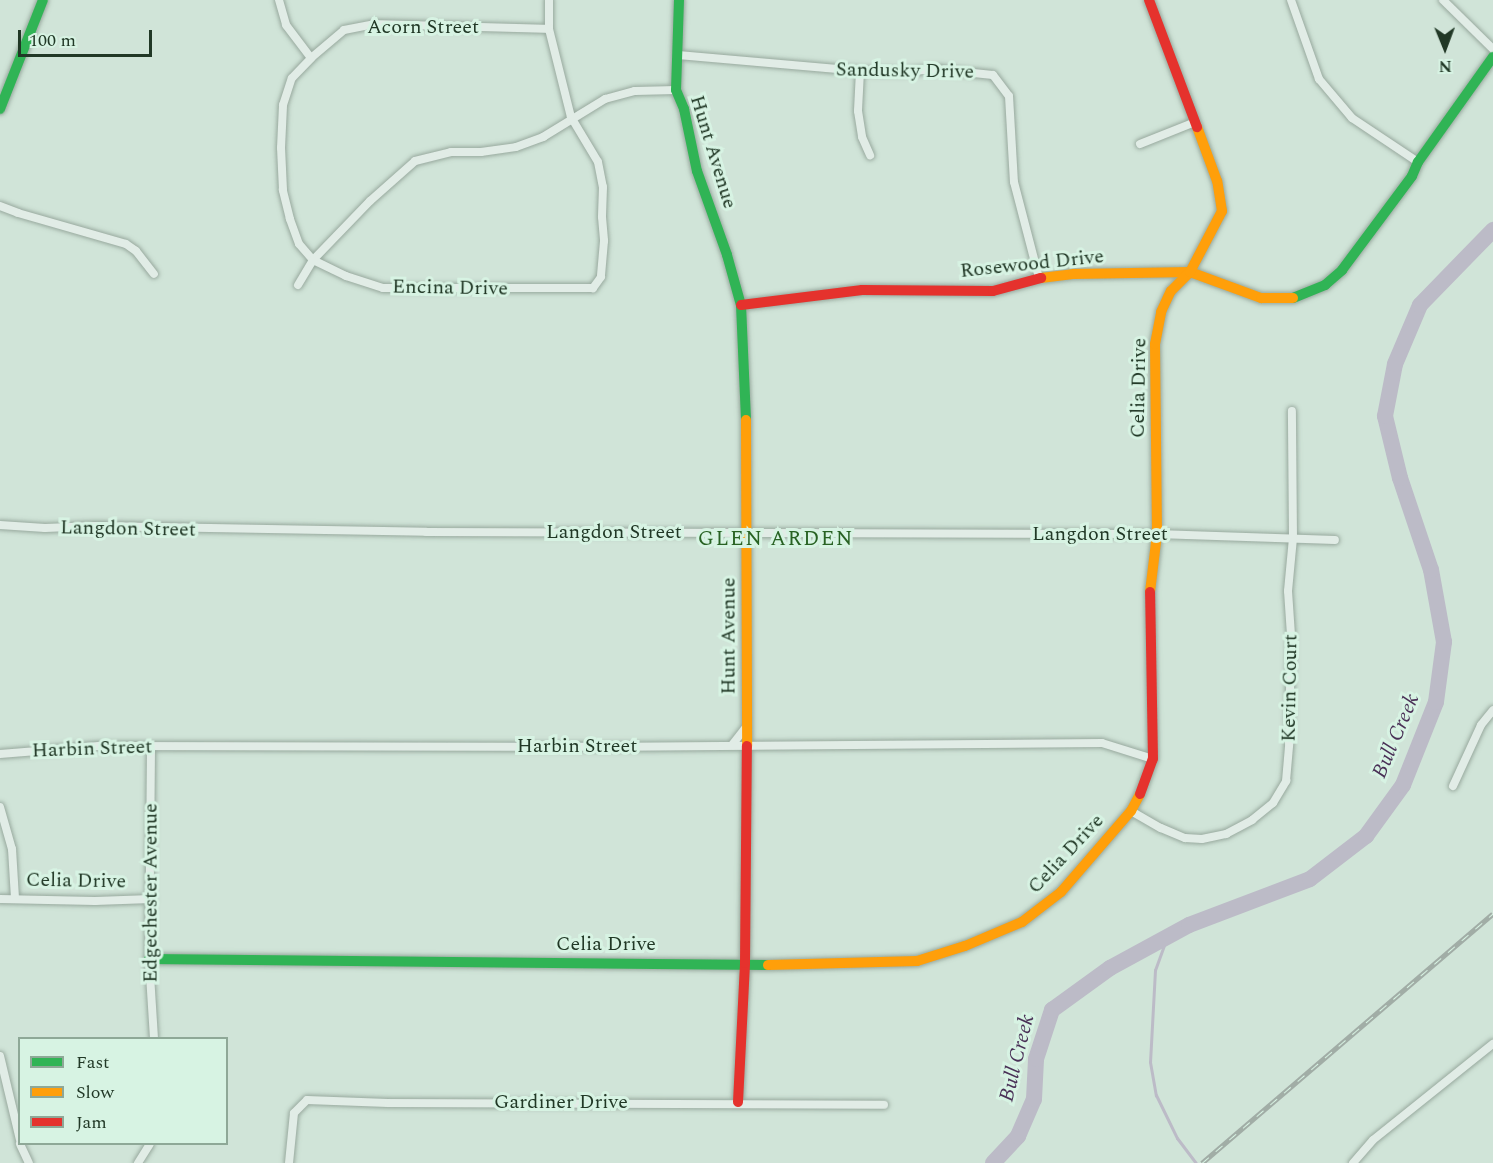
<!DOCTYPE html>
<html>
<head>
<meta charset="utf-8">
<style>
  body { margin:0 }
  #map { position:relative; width:1493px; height:1163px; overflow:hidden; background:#d0e4d8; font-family:Spectral,serif }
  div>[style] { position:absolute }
  .stream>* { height:3px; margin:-1.5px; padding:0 1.5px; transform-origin:1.5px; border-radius:1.5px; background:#bcbbc7 }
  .river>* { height:16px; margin:-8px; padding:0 8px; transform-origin:8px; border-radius:8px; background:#bcbbc7 }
  .roads { filter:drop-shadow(0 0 2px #98a99e) drop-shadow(0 0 2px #98a99e) }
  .street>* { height:8px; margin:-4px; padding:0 4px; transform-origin:4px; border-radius:4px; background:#e1ece6 }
  .fast>* { height:10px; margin:-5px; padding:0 5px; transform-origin:5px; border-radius:5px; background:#30b455 }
  .slow>* { height:10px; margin:-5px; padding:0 5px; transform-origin:5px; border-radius:5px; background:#ff9f0a }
  .jam>* { height:10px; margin:-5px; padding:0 5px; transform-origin:5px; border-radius:5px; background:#e5322d }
  .rail>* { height:5px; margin-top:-2.5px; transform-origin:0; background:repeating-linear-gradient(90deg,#d7f3e3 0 9px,#a1ada6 0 18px); box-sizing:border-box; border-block:2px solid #a1ada6 }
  span { translate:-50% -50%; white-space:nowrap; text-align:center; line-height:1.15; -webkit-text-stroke:6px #d7f3e3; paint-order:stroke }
  .street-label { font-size:20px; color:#213826 }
  .neighbourhood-label { font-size:21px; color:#286223; letter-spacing:1.5px }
  .water-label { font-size:21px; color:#4a3157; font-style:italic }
  .legend { position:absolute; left:18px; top:1037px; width:210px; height:108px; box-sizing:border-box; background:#d7f3e3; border:2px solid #8ea897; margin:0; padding:8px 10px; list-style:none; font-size:18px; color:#213826 }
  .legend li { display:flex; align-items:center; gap:12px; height:30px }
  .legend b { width:30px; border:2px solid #8ea897 }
  .north { position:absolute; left:1415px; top:18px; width:60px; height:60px; -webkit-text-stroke:4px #d7f3e3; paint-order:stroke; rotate:179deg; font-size:16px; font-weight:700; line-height:24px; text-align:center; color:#213826 }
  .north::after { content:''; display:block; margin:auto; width:21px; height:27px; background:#213826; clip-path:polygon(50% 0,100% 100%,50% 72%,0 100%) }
  .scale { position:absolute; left:18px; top:30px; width:134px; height:27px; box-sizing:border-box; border:3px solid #213826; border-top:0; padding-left:8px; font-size:18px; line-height:21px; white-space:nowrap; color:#213826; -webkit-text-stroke:4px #d7f3e3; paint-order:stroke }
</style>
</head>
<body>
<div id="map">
  <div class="stream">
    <div style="left:1167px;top:937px;width:35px;rotate:110deg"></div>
    <div style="left:1155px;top:970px;width:92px;rotate:93.1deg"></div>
    <div style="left:1150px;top:1062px;width:34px;rotate:80deg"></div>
    <div style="left:1156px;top:1095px;width:48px;rotate:64deg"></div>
    <div style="left:1177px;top:1138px;width:31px;rotate:53deg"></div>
  </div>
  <div class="river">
    <div style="left:993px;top:1163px;width:37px;rotate:-47deg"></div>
    <div style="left:1018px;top:1136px;width:40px;rotate:-66.6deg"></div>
    <div style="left:1034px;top:1099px;width:40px;rotate:-87.1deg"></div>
    <div style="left:1036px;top:1059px;width:52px;rotate:-71.9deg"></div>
    <div style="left:1052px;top:1010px;width:72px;rotate:-35.9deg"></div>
    <div style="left:1110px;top:968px;width:90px;rotate:-28.6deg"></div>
    <div style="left:1189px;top:925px;width:129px;rotate:-20.8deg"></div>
    <div style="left:1310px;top:879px;width:71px;rotate:-37.5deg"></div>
    <div style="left:1366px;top:836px;width:63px;rotate:-54deg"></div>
    <div style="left:1403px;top:785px;width:89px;rotate:-68.3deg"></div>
    <div style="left:1436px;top:702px;width:61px;rotate:-82.4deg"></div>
    <div style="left:1444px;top:642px;width:73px;rotate:-100.2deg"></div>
    <div style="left:1431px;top:570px;width:97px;rotate:-108.6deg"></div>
    <div style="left:1400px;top:478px;width:64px;rotate:-103.6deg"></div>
    <div style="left:1385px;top:416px;width:53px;rotate:-79.1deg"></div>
    <div style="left:1395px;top:364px;width:64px;rotate:-67deg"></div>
    <div style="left:1420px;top:305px;width:105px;rotate:-45.8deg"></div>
  </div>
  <div class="roads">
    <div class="street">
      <div style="left:279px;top:0;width:26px;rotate:74deg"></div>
      <div style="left:286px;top:25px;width:41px;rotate:52.9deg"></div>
      <div style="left:549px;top:0;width:29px;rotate:90deg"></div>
      <div style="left:549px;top:29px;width:91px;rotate:76deg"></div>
      <div style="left:571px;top:117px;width:52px;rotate:59deg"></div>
      <div style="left:598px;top:162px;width:25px;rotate:79deg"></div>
      <div style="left:603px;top:187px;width:30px;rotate:92deg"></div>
      <div style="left:602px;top:217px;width:24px;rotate:85deg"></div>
      <div style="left:604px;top:241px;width:36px;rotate:95deg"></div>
      <div style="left:601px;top:277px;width:14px;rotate:126deg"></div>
      <div style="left:593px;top:288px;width:210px;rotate:180deg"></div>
      <div style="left:383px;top:288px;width:39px;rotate:-162deg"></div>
      <div style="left:346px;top:276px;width:37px;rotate:-154deg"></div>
      <div style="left:313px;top:260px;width:21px;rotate:-131deg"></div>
      <div style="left:299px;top:244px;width:27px;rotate:-110deg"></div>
      <div style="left:290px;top:219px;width:30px;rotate:-104deg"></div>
      <div style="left:283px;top:190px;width:42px;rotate:-92.7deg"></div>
      <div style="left:281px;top:148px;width:43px;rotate:-87.3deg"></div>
      <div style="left:283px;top:105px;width:28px;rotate:-72deg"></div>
      <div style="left:292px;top:78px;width:28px;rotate:-46deg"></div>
      <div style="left:311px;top:58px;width:43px;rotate:-40.3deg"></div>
      <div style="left:344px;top:30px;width:32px;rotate:-11deg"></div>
      <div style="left:375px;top:24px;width:174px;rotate:1.6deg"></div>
      <div style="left:1291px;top:0;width:84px;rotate:70.5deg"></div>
      <div style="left:1319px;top:79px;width:51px;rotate:49.8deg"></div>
      <div style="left:1352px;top:118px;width:79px;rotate:33.7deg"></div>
      <div style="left:1443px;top:0;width:70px;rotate:44.4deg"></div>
      <div style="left:678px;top:55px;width:183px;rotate:5deg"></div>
      <div style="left:860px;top:71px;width:42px;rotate:1.4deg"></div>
      <div style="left:902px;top:72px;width:33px;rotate:-5deg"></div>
      <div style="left:935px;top:69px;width:58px;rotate:5.9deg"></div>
      <div style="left:993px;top:75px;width:26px;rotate:53deg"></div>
      <div style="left:1009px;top:96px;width:86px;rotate:86.7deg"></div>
      <div style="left:1014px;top:182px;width:99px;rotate:75.4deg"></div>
      <div style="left:860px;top:71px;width:40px;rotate:92.9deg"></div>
      <div style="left:858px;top:111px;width:26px;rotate:81deg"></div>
      <div style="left:862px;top:137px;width:20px;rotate:66deg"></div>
      <div style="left:1140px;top:144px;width:59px;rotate:-21.8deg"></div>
      <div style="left:0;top:206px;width:19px;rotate:21deg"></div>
      <div style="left:18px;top:213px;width:112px;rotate:16deg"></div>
      <div style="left:126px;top:244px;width:12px;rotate:35deg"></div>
      <div style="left:136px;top:251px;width:29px;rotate:52deg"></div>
      <div style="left:298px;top:285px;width:29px;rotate:-59deg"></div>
      <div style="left:313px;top:260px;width:82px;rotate:-46deg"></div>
      <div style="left:370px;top:201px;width:60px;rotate:-41.6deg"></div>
      <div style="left:415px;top:161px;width:37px;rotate:-14deg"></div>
      <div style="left:451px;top:152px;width:30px"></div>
      <div style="left:481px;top:152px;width:35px;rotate:-8deg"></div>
      <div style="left:516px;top:147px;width:29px;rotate:-20deg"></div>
      <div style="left:543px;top:137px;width:73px;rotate:-31.5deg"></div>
      <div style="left:605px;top:99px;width:31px;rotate:-15deg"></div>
      <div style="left:635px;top:91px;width:41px;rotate:-1.4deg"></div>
      <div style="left:0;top:525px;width:45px;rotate:3.8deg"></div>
      <div style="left:45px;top:528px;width:50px;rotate:-2.3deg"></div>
      <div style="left:95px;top:526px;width:331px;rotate:1deg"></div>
      <div style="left:426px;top:532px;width:731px;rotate:0.16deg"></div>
      <div style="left:1157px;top:534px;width:178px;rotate:1.9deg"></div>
      <div style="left:732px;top:745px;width:24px;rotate:-52deg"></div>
      <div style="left:151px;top:747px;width:212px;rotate:90.5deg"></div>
      <div style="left:149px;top:959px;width:79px;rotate:86.4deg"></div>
      <div style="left:0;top:754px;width:99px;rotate:-4.6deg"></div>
      <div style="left:99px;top:746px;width:493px;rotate:0.1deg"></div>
      <div style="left:592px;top:747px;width:510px;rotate:-0.45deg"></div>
      <div style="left:1102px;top:743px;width:53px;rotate:17.4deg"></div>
      <div style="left:1453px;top:786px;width:67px;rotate:-65.3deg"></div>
      <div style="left:1481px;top:725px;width:19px;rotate:-51deg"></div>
      <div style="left:0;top:807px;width:44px;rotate:74.1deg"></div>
      <div style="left:12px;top:849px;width:49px;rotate:86.5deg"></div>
      <div style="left:1131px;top:811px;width:34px;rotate:30deg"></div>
      <div style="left:1161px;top:828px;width:26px;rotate:23deg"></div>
      <div style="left:1185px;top:838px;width:17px;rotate:3deg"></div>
      <div style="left:1202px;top:839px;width:25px;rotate:-12deg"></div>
      <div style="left:1226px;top:834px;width:30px;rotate:-28deg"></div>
      <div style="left:1252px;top:820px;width:27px;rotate:-39deg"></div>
      <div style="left:1273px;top:803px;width:26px;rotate:-59deg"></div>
      <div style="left:1286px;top:781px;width:38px;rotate:-85deg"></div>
      <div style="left:1289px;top:743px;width:108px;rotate:-88.9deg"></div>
      <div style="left:1291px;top:635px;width:44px;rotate:-93.9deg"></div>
      <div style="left:1288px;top:591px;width:53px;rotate:-84.6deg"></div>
      <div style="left:1293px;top:538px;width:127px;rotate:-90.5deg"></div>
      <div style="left:0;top:899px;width:95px;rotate:1.2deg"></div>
      <div style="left:95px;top:901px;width:56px;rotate:-2deg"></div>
      <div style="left:0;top:1056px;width:86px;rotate:76.6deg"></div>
      <div style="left:20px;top:1144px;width:21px;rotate:65deg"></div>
      <div style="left:138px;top:1163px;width:22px;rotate:-58deg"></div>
      <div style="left:289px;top:1163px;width:50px;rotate:-84.3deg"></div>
      <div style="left:294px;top:1113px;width:18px;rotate:-45deg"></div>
      <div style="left:307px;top:1100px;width:81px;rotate:2.1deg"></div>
      <div style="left:388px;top:1103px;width:496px;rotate:0.2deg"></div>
      <div style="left:1353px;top:1163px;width:30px;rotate:-49deg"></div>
      <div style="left:1373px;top:1140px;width:154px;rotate:-38.7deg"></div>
    </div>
    <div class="fast">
      <div style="left:679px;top:0;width:90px;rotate:91.9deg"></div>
      <div style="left:676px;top:90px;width:21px;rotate:67deg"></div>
      <div style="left:684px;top:109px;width:63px;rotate:78.2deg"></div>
      <div style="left:697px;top:171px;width:89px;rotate:70.3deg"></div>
      <div style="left:727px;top:255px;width:52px;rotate:74.4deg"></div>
      <div style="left:741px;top:305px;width:115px;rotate:87.5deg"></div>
      <div style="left:0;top:109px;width:117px;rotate:-68.5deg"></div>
      <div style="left:1293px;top:298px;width:35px;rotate:-22deg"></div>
      <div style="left:1325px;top:285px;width:23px;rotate:-41deg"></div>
      <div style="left:1342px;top:270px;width:117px;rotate:-53.3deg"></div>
      <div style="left:1412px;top:176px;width:15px;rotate:-67deg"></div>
      <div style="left:1418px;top:162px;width:129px;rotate:-54.5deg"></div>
      <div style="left:149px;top:959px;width:619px;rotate:0.56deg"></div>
    </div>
    <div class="slow">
      <div style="left:1041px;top:278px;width:32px;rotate:-7deg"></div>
      <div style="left:1073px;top:274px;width:117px;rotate:-1deg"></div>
      <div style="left:1190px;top:272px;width:76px;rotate:20.1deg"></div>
      <div style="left:1261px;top:298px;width:32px"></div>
      <div style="left:746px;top:420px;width:326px;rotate:89.8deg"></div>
      <div style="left:1150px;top:592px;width:58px;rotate:-83.1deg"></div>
      <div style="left:1157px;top:534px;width:190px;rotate:-90.6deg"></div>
      <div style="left:1155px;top:344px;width:33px;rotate:-79deg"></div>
      <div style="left:1161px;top:312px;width:23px;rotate:-65deg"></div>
      <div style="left:1171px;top:291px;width:27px;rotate:-45deg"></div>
      <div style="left:1190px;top:272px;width:69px;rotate:-62.3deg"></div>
      <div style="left:1222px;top:211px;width:30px;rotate:-99deg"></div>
      <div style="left:1217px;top:181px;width:58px;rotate:-110.3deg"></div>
      <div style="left:768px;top:965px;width:149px;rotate:-1.5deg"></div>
      <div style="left:917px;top:961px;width:50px;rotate:-17.4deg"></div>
      <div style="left:965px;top:946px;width:62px;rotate:-22.8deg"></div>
      <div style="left:1022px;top:922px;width:49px;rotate:-37.6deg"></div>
      <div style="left:1061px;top:892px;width:107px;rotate:-49.2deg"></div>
      <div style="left:1131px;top:811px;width:19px;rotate:-62deg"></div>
    </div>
    <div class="jam">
      <div style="left:1149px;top:0;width:136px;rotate:69.3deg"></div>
      <div style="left:741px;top:305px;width:122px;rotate:-7.1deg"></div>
      <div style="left:862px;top:290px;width:131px;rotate:0.4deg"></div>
      <div style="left:993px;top:291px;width:50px;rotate:-15.2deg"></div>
      <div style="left:1140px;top:794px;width:37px;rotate:-70deg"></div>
      <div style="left:1153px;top:759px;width:167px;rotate:-91deg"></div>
      <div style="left:738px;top:1102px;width:139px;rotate:-87.1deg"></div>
      <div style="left:745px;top:963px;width:217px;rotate:-89.5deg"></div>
    </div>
  </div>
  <div class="rail">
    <div style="left:1202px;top:1163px;width:383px;rotate:-40.6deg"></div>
  </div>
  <div class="street-label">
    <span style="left:423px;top:27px">Acorn Street</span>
    <span style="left:905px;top:71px;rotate:1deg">Sandusky Drive</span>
    <span style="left:713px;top:152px;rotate:73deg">Hunt Avenue</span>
    <span style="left:1032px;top:264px;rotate:-6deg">Rosewood Drive</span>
    <span style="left:450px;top:288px;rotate:1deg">Encina Drive</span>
    <span style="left:1139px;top:388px;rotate:-89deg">Celia Drive</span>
    <span style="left:128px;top:529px;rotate:1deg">Langdon Street</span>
    <span style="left:614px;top:532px">Langdon Street</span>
    <span style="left:1100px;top:534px">Langdon Street</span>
    <span style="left:729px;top:636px;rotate:-90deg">Hunt Avenue</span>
    <span style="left:1290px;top:688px;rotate:-89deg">Kevin Court</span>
    <span style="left:577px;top:746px">Harbin Street</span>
    <span style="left:92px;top:749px;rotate:-2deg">Harbin Street</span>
    <span style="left:1066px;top:854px;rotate:-47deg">Celia Drive</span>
    <span style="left:76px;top:881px;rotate:1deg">Celia Drive</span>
    <span style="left:151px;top:893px;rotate:-90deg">Edgechester Avenue</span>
    <span style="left:606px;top:944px">Celia Drive</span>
    <span style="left:561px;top:1102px">Gardiner Drive</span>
  </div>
  <div class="neighbourhood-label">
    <span style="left:776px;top:539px">GLEN ARDEN</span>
  </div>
  <div class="water-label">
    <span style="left:1396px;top:736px;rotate:-67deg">Bull Creek</span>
    <span style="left:1017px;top:1058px;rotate:-76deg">Bull Creek</span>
  </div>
  <ul class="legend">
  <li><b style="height:8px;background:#30b455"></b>Fast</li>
  <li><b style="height:8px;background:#ff9f0a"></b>Slow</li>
  <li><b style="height:8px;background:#e5322d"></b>Jam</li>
  </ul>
  <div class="north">N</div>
  <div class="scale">100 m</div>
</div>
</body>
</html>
